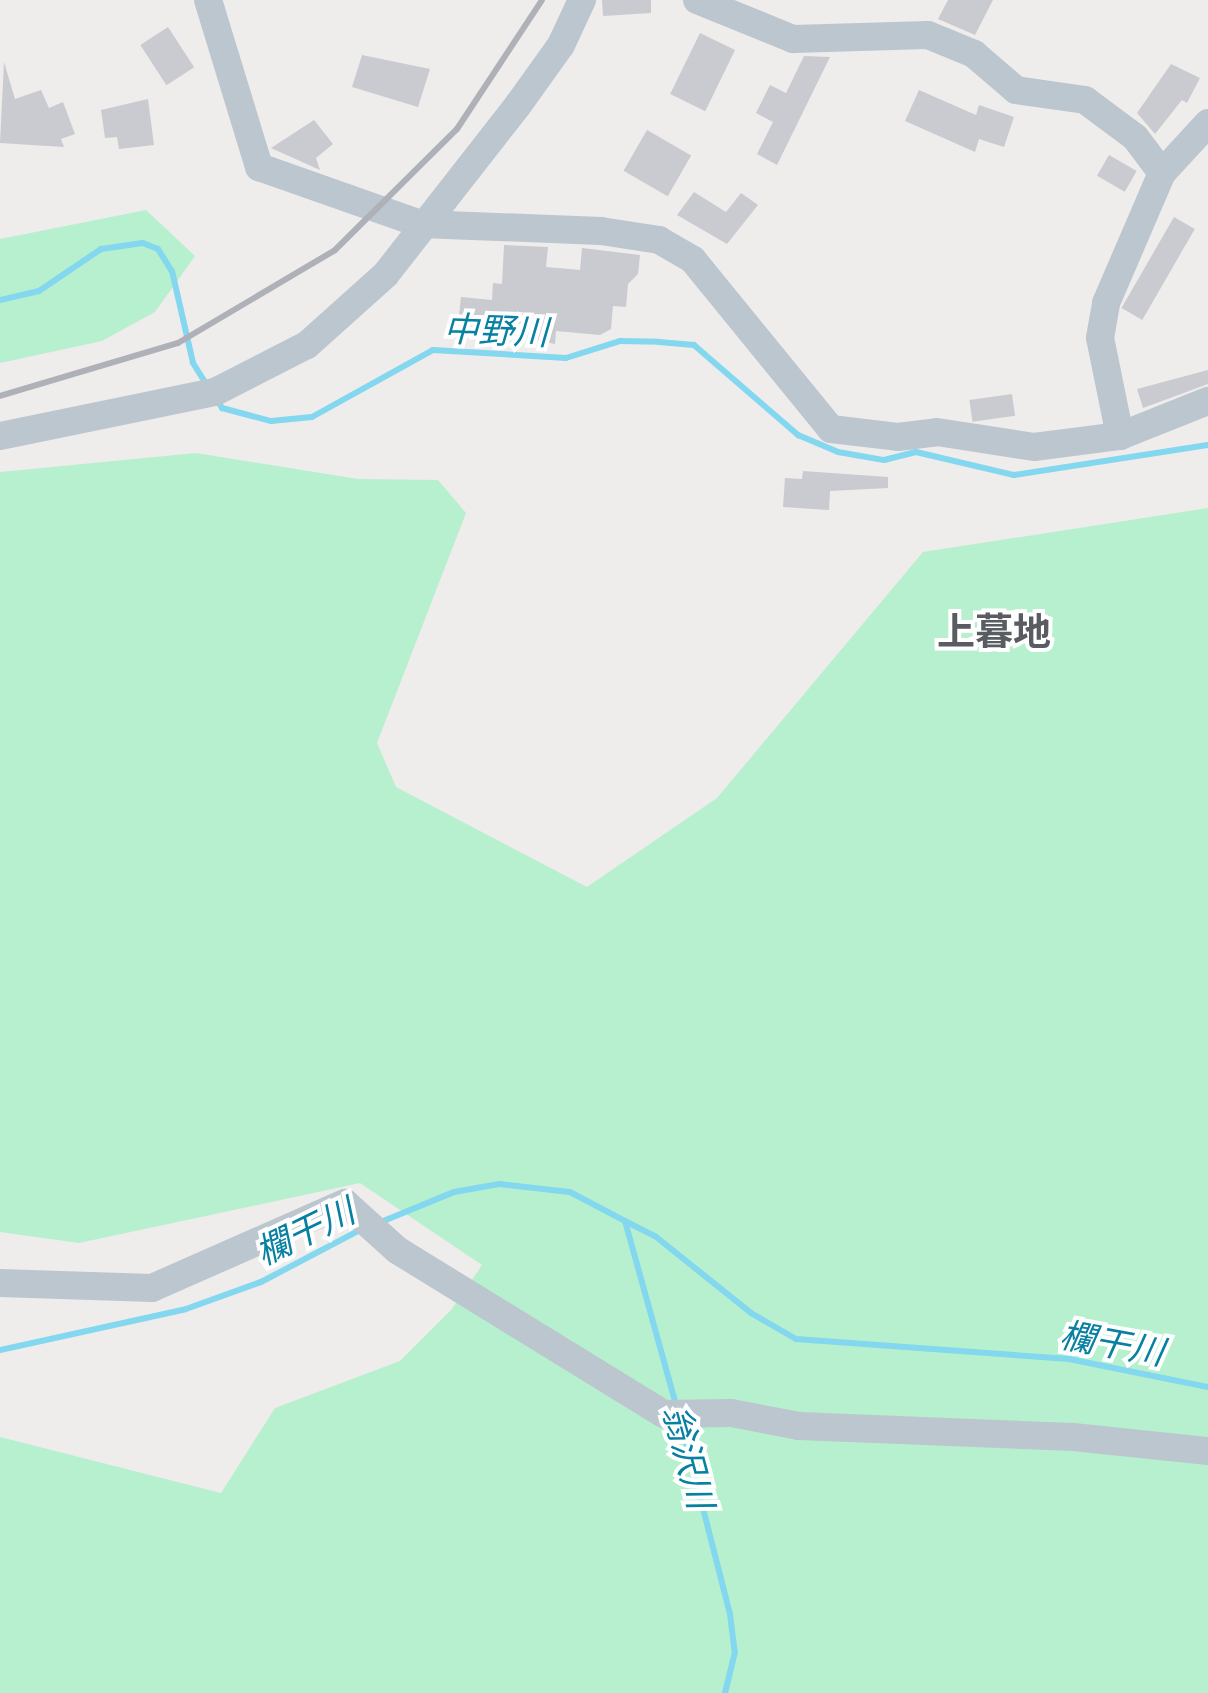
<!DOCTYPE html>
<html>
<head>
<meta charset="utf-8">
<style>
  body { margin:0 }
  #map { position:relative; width:1208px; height:1693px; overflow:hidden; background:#efecec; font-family:Arial,"Noto Sans JP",sans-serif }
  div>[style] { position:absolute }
  .green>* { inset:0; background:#b7f0ce }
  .stream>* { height:6px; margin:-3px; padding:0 3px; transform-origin:3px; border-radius:3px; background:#83d7ee }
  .building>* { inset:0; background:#c9cbd1; transform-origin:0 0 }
  .minor>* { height:28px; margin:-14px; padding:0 14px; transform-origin:14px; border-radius:14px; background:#bcc6cf }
  .rail>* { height:6px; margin:-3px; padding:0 3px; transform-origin:3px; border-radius:3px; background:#aeb1b7 }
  span { translate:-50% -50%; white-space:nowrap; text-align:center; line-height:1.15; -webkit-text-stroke:8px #fff; paint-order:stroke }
  .water-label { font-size:35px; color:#0880a2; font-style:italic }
  .quarter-label { font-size:38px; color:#595c61; font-weight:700 }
</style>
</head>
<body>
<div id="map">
  <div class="green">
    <div style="clip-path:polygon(146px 210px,195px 256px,155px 312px,102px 341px,0 363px,0 239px)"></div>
    <div style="clip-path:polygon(196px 453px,358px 479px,438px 480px,466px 513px,377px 743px,396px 787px,587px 887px,717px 798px,923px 552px,1208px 508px,1208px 1693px,0 1693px,0 1437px,221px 1493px,275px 1408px,400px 1361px,451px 1310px,482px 1265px,360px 1183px,79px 1243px,0 1232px,0 472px)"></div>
  </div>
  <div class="stream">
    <div style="left:0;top:300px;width:40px;rotate:-13deg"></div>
    <div style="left:39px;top:291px;width:75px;rotate:-34.1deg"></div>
    <div style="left:101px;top:249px;width:42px;rotate:-8.1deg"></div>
    <div style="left:143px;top:243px;width:16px;rotate:22deg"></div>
    <div style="left:158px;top:249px;width:26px;rotate:58deg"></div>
    <div style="left:172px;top:271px;width:94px;rotate:77.1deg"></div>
    <div style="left:193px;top:363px;width:25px;rotate:58deg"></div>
    <div style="left:216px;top:398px;width:12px;rotate:59deg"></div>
    <div style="left:222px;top:408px;width:51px;rotate:14.9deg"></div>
    <div style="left:271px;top:421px;width:41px;rotate:-5.6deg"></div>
    <div style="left:312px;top:417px;width:138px;rotate:-29deg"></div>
    <div style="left:433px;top:350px;width:133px;rotate:3.4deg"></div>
    <div style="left:566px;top:358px;width:57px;rotate:-17.5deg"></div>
    <div style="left:620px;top:341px;width:39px;rotate:1deg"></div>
    <div style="left:659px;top:342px;width:35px;rotate:5deg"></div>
    <div style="left:694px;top:345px;width:138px;rotate:40.9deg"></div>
    <div style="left:798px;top:435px;width:43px;rotate:23deg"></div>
    <div style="left:838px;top:452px;width:47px;rotate:9.9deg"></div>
    <div style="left:884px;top:460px;width:33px;rotate:-14deg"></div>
    <div style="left:916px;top:452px;width:101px;rotate:13.2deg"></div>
    <div style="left:1014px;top:475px;width:196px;rotate:-8.8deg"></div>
    <div style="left:625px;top:1221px;width:34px;rotate:27deg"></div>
    <div style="left:655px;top:1236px;width:123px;rotate:38.7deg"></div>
    <div style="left:751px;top:1313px;width:52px;rotate:30deg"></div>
    <div style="left:796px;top:1339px;width:274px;rotate:4.2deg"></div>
    <div style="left:1069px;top:1359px;width:142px;rotate:11.4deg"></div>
    <div style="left:625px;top:1221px;width:191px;rotate:74.5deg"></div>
    <div style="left:376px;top:1224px;width:84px;rotate:-22.3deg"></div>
    <div style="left:454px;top:1192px;width:46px;rotate:-10.1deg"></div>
    <div style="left:499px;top:1184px;width:71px;rotate:6.4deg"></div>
    <div style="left:570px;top:1192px;width:62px;rotate:27.8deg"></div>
    <div style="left:0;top:1350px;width:190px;rotate:-12.4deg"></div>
    <div style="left:186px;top:1309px;width:80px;rotate:-19.8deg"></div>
    <div style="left:261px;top:1282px;width:112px;rotate:-27.7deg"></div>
    <div style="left:681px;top:1422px;width:198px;rotate:75.7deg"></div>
    <div style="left:730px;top:1614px;width:38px;rotate:83deg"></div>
    <div style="left:735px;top:1652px;width:42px;rotate:103.7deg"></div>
  </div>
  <div class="building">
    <div style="clip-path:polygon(602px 0,651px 0,651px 13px,603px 16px)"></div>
    <div style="clip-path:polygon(948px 0,993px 0,975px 35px,938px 19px)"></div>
    <div style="left:168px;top:27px;width:48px;height:33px;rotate:57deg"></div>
    <div style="left:700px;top:33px;width:39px;height:68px;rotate:26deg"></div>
    <div style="clip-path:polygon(362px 55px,430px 69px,418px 107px,352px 87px)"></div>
    <div style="clip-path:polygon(804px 56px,830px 57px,777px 165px,757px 154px,773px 122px,756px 113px,770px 85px,786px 93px)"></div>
    <div style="clip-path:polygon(4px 62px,15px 99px,41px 90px,49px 108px,63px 102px,75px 134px,61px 139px,64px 147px,0 143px)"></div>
    <div style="clip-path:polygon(1171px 64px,1200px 78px,1187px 103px,1182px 100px,1155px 134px,1137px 113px)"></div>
    <div style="clip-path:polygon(919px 90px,976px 115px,979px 105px,1014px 117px,1004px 147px,979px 139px,975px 152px,905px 121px)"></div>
    <div style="clip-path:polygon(148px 99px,154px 145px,119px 149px,117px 137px,105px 138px,101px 110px)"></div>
    <div style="clip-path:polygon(314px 120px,333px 144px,316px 158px,320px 170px,271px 148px)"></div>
    <div style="left:647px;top:130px;width:51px;height:47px;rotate:30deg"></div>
    <div style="left:1109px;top:155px;width:32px;height:24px;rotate:30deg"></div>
    <div style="clip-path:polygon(694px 192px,726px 212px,741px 193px,758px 205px,727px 244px,677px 215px)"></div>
    <div style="left:1174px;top:217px;width:24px;height:105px;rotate:30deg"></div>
    <div style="clip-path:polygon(504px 245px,548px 247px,546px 267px,580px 270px,582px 248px,640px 255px,638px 274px,628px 284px,626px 307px,613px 306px,611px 329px,600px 335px,556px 331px,555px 344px,458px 324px,461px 297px,492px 300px,493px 283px,502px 284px)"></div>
    <div style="clip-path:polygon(1208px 370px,1208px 384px,1143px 408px,1137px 389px)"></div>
    <div style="left:1012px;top:394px;width:22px;height:43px;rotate:82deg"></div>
    <div style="clip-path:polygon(803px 471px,888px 477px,888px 488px,830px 491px,829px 510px,783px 507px,785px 478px,802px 479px)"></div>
  </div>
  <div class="minor">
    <div style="left:208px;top:0;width:175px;rotate:73deg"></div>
    <div style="left:259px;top:167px;width:172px;rotate:19.4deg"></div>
    <div style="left:421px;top:224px;width:180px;rotate:2.2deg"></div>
    <div style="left:601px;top:231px;width:59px;rotate:8.8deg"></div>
    <div style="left:659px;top:240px;width:39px;rotate:30deg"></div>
    <div style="left:693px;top:260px;width:218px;rotate:50.8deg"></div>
    <div style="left:831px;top:429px;width:67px;rotate:6.8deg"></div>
    <div style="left:898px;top:437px;width:39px;rotate:-7deg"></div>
    <div style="left:937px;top:432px;width:98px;rotate:8.8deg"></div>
    <div style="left:1034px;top:447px;width:87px;rotate:-7.3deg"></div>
    <div style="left:1120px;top:436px;width:95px;rotate:-21.7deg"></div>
    <div style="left:697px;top:0;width:104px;rotate:22.1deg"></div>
    <div style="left:793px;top:39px;width:135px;rotate:-1.7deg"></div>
    <div style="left:928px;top:35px;width:50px;rotate:22.4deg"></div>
    <div style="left:974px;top:54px;width:55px;rotate:40.6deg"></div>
    <div style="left:1016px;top:90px;width:70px;rotate:8.2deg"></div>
    <div style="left:1085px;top:100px;width:62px;rotate:36.5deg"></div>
    <div style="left:1135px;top:137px;width:45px;rotate:53.1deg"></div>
    <div style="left:0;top:436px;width:219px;rotate:-11.6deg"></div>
    <div style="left:215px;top:392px;width:103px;rotate:-27.1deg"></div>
    <div style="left:307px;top:345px;width:106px;rotate:-41.9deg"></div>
    <div style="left:386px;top:274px;width:214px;rotate:-52deg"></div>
    <div style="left:518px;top:105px;width:74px;rotate:-54.4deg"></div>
    <div style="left:561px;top:45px;width:50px;rotate:-65deg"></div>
    <div style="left:1120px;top:436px;width:100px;rotate:-101.5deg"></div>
    <div style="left:1100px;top:338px;width:36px;rotate:-80deg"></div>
    <div style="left:1106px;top:303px;width:142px;rotate:-66.7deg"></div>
    <div style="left:1162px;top:173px;width:68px;rotate:-47.4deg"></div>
    <div style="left:0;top:1283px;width:152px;rotate:1.9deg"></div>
    <div style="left:152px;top:1288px;width:211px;rotate:-23.8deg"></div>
    <div style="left:345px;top:1203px;width:70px;rotate:42.1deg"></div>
    <div style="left:397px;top:1250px;width:313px;rotate:31.6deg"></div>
    <div style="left:664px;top:1414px;width:67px;rotate:-0.9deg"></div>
    <div style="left:731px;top:1413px;width:69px;rotate:10.8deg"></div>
    <div style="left:799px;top:1426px;width:274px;rotate:2.3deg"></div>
    <div style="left:1073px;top:1437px;width:136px;rotate:5.9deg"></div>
  </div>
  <div class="rail">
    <div style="left:0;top:396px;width:186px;rotate:-16.6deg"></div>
    <div style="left:178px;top:343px;width:182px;rotate:-30.6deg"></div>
    <div style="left:335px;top:250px;width:172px;rotate:-44.8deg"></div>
    <div style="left:457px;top:129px;width:154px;rotate:-56.6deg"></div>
  </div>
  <div class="water-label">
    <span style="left:496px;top:331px;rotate:2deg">中野川</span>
    <span style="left:305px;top:1232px;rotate:-26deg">欄干川</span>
    <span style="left:1112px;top:1344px;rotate:10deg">欄干川</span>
    <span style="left:688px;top:1457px;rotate:75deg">翁沢川</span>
  </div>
  <div class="quarter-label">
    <span style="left:994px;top:633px">上暮地</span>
  </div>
</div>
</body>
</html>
